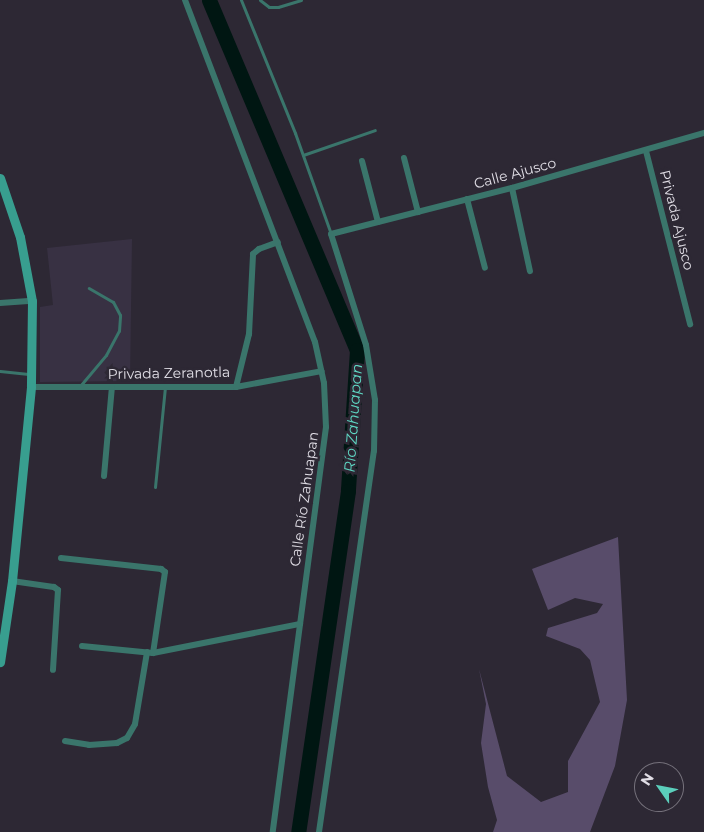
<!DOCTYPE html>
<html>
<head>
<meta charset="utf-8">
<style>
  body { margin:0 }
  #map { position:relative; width:704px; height:832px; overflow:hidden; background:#2d2834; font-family:Montserrat,sans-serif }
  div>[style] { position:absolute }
  .built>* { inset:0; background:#383143 }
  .green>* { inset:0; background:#584c6a }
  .river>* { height:15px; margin:-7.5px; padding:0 7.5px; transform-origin:7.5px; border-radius:7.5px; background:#001612 }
  .lane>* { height:3px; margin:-1.5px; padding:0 1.5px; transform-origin:1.5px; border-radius:1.5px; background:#3a756b }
  .street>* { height:6px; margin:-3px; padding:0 3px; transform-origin:3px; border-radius:3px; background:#3a756b }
  .secondary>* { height:9px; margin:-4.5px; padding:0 4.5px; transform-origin:4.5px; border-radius:4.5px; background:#389e8f }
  span { translate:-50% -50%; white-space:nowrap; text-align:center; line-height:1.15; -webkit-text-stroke:5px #2d2834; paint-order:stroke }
  .street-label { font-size:14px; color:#e1dee6 }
  .water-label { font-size:15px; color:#5fd8c4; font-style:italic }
  .north { position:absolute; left:634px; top:762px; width:50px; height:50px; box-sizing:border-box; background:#2d2834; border:1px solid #75717b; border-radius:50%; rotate:303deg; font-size:14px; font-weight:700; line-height:20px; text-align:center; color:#e1dee6 }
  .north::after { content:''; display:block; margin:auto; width:18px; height:22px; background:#5bcebb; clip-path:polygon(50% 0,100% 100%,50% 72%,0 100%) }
</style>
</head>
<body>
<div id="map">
  <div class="built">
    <div style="clip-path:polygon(132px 239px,130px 381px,40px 382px,40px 307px,53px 305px,47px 248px)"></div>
  </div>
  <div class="green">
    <div style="clip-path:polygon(618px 537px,627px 700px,615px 766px,590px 832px,493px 832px,497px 820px,488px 787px,481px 743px,486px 704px,479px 669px,507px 776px,541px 802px,568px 792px,568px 761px,600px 702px,590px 660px,580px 649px,546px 636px,548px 628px,597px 613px,603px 604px,575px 598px,548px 610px,532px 569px)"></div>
  </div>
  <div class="river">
    <div style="left:209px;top:0;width:380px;rotate:67.1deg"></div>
    <div style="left:357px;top:350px;width:141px;rotate:93.7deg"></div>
    <div style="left:348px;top:491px;width:345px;rotate:98.3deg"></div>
  </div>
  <div class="lane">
    <div style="left:241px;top:0;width:144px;rotate:67.9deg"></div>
    <div style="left:295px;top:133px;width:107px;rotate:70.4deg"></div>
    <div style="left:260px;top:0;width:11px;rotate:38deg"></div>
    <div style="left:269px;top:7px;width:9px"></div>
    <div style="left:278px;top:7px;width:24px;rotate:-17deg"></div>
    <div style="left:303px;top:155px;width:76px;rotate:-19.1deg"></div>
    <div style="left:0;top:371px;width:31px;rotate:6deg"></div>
    <div style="left:80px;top:386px;width:40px;rotate:-50deg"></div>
    <div style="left:106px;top:355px;width:27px;rotate:-62deg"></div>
    <div style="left:119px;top:331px;width:16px;rotate:-86deg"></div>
    <div style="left:120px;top:315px;width:15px;rotate:-118deg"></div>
    <div style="left:113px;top:302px;width:28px;rotate:-150deg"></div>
    <div style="left:155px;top:487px;width:100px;rotate:-84.3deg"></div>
  </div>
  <div class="street">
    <div style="left:185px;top:0;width:366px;rotate:69.2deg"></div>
    <div style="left:315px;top:342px;width:42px;rotate:77.6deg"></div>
    <div style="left:324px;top:383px;width:44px;rotate:87.4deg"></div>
    <div style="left:326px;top:427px;width:408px;rotate:97.5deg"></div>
    <div style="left:646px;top:151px;width:179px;rotate:75.7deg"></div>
    <div style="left:404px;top:158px;width:56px;rotate:75.5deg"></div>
    <div style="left:362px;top:161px;width:63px;rotate:75.3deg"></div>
    <div style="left:512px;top:188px;width:85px;rotate:77.8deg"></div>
    <div style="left:467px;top:199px;width:71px;rotate:75.4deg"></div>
    <div style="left:0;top:303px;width:32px;rotate:-4deg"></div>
    <div style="left:31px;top:387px;width:205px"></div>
    <div style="left:236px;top:387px;width:87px;rotate:-10.5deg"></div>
    <div style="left:236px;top:387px;width:55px;rotate:-76.2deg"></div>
    <div style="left:249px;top:334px;width:80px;rotate:-87.1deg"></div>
    <div style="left:253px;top:254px;width:8px;rotate:-40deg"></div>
    <div style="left:259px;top:249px;width:20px;rotate:-20deg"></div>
    <div style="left:104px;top:476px;width:89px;rotate:-84.9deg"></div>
    <div style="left:61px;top:558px;width:101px;rotate:6.3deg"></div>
    <div style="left:161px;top:569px;width:5px;rotate:37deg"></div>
    <div style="left:165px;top:572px;width:82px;rotate:98.4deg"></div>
    <div style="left:12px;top:581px;width:42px;rotate:8.1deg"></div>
    <div style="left:54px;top:587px;width:5px;rotate:37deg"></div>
    <div style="left:58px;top:590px;width:80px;rotate:93.6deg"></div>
    <div style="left:82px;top:646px;width:71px;rotate:5.6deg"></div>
    <div style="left:153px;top:653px;width:150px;rotate:-11.2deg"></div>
    <div style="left:65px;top:741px;width:24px;rotate:9deg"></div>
    <div style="left:89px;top:745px;width:28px;rotate:-4deg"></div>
    <div style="left:117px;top:743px;width:11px;rotate:-27deg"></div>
    <div style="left:127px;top:738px;width:16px;rotate:-60deg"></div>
    <div style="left:135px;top:724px;width:73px;rotate:-80.5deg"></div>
    <div style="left:319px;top:832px;width:385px;rotate:-81.8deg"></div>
    <div style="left:374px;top:451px;width:51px;rotate:-88.9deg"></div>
    <div style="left:375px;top:400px;width:56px;rotate:-99.3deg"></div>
    <div style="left:366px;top:345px;width:116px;rotate:-107.5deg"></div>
    <div style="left:331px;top:234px;width:187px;rotate:-14.3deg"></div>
    <div style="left:512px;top:188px;width:200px;rotate:-16deg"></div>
  </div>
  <div class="secondary">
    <div style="left:0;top:178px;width:62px;rotate:71.3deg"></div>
    <div style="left:20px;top:237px;width:65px;rotate:79.4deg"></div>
    <div style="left:32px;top:301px;width:86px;rotate:90.7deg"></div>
    <div style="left:31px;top:387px;width:195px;rotate:95.6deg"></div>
    <div style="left:12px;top:581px;width:82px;rotate:98.4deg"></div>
  </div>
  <div class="street-label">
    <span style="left:515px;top:173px;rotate:-15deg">Calle Ajusco</span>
    <span style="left:677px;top:220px;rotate:76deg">Privada Ajusco</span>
    <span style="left:169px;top:373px;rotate:-1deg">Privada Zeranotla</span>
    <span style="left:304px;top:499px;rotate:-82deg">Calle Río Zahuapan</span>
  </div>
  <div class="water-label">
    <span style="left:353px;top:418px;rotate:-86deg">Río Zahuapan</span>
  </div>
  <div class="north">N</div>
</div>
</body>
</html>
